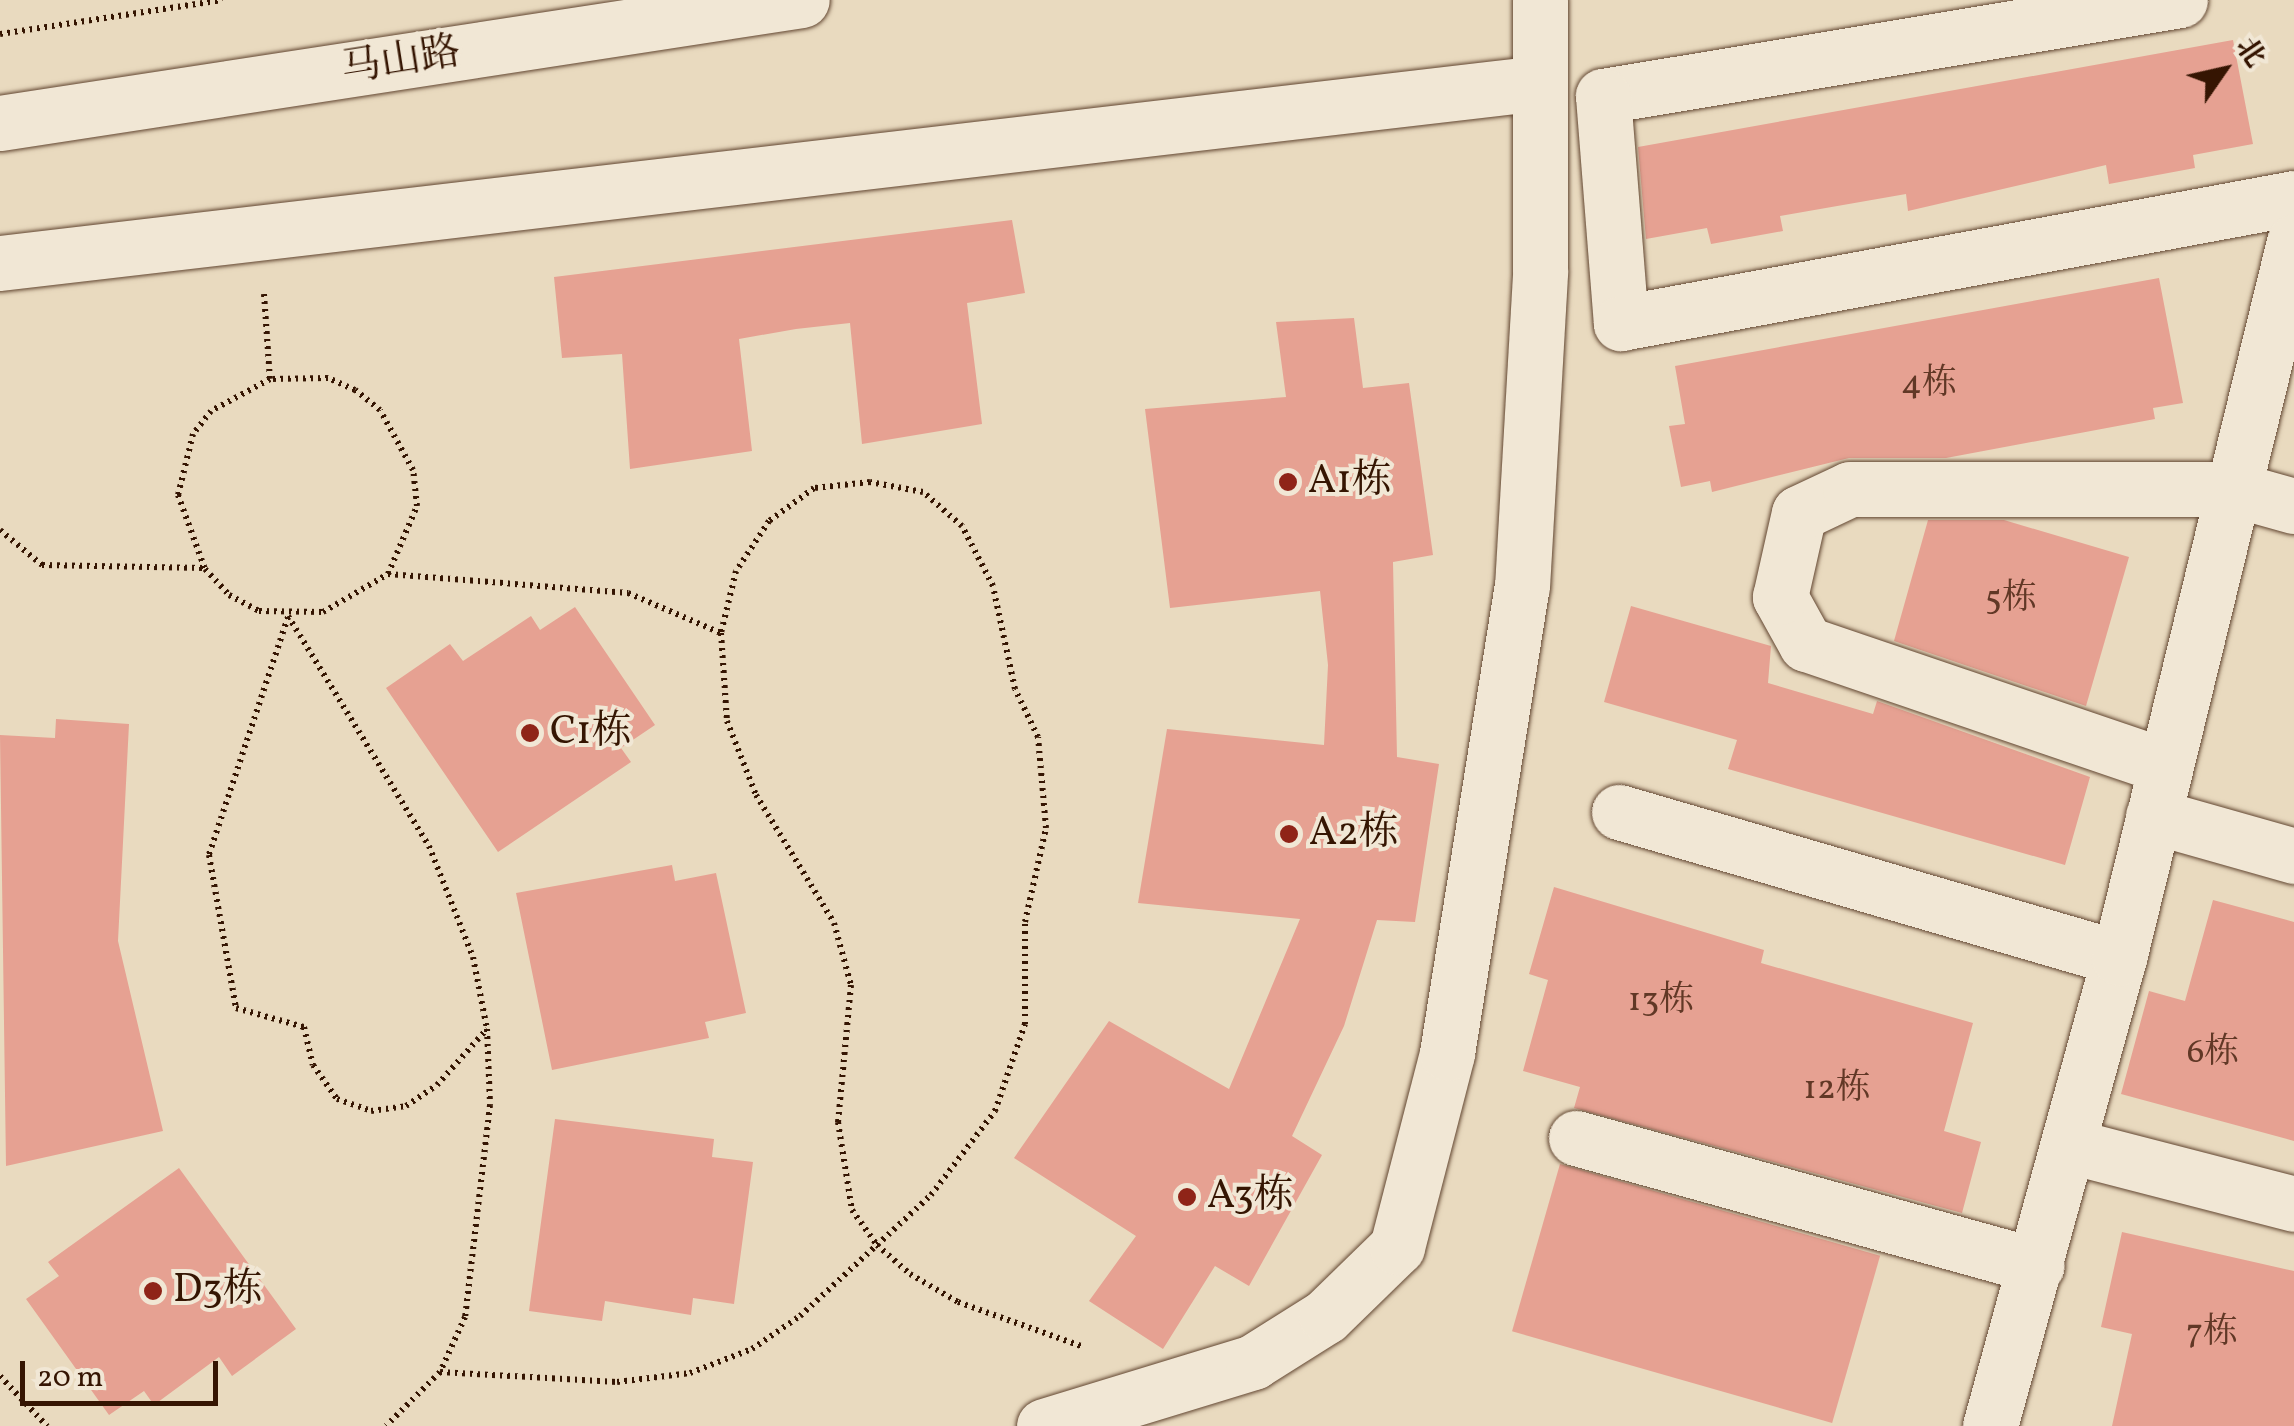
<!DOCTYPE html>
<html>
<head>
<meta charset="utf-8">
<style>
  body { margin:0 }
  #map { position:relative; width:2294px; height:1426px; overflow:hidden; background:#e9dabf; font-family:Vollkorn,"Noto Serif SC",serif }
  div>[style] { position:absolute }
  .building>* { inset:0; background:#e6a192; transform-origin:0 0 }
  .path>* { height:6px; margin-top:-3px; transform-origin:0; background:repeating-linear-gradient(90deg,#351502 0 2.5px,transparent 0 7.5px) }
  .roads { filter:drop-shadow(0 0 2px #624631) drop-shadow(0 0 2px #624631) }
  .street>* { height:55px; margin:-27.5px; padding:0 27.5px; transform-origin:27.5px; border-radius:27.5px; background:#f1e7d5 }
  .dots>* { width:28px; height:28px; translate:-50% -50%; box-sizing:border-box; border:5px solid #f1e7d5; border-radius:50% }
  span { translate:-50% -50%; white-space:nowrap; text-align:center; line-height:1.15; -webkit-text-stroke:8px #f1e7d5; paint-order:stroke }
  .number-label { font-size:35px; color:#613826 }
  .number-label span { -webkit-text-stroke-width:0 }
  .street-label { font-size:40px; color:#351502 }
  .poi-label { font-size:40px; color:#351502 }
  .left { translate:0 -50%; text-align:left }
  .north { position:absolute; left:2174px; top:20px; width:100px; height:100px; -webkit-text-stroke:8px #f1e7d5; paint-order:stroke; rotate:56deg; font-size:28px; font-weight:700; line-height:40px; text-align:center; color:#351502 }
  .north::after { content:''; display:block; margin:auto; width:35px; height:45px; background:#351502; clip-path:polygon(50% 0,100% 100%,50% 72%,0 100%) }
  .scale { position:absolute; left:20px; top:1361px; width:198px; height:45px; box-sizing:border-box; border:5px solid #351502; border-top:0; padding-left:12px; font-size:30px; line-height:35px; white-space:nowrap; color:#351502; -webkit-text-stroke:8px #f1e7d5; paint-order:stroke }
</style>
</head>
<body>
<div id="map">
  <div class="building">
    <div style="clip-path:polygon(2233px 40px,2253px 144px,2193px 155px,2195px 168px,2109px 184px,2106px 165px,1908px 211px,1906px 194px,1780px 216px,1783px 231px,1711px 244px,1707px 228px,1646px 239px,1638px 147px)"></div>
    <div style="clip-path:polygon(1012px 220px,1025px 293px,967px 303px,982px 424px,862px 444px,850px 323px,796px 329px,739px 339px,752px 451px,630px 469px,622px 354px,562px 358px,554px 277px)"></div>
    <div style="clip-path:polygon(2159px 278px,2183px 403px,2153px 408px,2155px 419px,1946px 458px,1849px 458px,1712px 492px,1710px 481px,1681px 487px,1669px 426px,1685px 424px,1675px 366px)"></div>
    <div style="clip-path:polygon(1354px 318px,1363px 388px,1409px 383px,1433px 555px,1393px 562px,1397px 757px,1439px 764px,1415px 922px,1377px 920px,1344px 1026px,1292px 1136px,1322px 1155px,1249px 1286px,1215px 1266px,1163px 1349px,1089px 1301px,1136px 1236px,1014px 1158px,1109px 1021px,1229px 1089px,1300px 919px,1138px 903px,1167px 729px,1324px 745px,1328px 665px,1320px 591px,1170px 608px,1145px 409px,1286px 397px,1276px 322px)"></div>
    <div style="clip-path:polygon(1928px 520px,2004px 520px,2129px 557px,2086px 706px,1894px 641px)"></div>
    <div style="clip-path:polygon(1631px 606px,1771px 646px,1768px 683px,1873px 714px,1877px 701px,2090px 777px,2065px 865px,1728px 769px,1737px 740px,1604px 702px)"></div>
    <div style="clip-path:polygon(575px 607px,655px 725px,621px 748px,631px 762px,498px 852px,386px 688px,450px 644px,463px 661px,531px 616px,540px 630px)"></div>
    <div style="clip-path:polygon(56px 719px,129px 724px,118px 941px,163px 1131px,6px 1166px,0 735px,55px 738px)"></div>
    <div style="clip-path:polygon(672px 865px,675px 881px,716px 873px,746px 1013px,705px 1022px,709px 1038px,552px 1070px,516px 893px)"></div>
    <div style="clip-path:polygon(1554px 887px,1764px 950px,1761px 963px,1973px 1023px,1944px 1131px,1981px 1142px,1962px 1213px,1574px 1108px,1580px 1087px,1523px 1071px,1548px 980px,1529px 974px)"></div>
    <div style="clip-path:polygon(2213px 900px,2294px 922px,2294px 1141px,2121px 1094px,2149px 991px,2185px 1001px)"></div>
    <div style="clip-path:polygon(555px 1119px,714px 1139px,712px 1157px,753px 1162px,734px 1304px,693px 1298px,691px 1315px,605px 1301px,602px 1321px,529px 1311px)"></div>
    <div style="left:1560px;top:1164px;width:333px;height:174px;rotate:16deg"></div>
    <div style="clip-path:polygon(179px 1168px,296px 1329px,232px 1376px,219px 1357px,154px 1405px,144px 1391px,109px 1415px,26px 1299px,59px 1276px,48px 1262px)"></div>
    <div style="clip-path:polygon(2122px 1232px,2294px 1271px,2294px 1426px,2112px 1426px,2132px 1334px,2101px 1327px)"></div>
  </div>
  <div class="path">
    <div style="left:0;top:34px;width:225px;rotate:-8.7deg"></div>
    <div style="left:264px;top:294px;width:85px;rotate:86deg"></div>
    <div style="left:270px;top:379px;width:67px;rotate:151.5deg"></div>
    <div style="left:211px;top:411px;width:29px;rotate:128deg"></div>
    <div style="left:193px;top:434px;width:63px;rotate:103.8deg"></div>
    <div style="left:178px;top:495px;width:79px;rotate:70deg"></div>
    <div style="left:205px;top:569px;width:35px;rotate:47deg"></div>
    <div style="left:229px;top:595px;width:34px;rotate:28deg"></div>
    <div style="left:259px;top:611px;width:64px;rotate:0.9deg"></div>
    <div style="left:323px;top:612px;width:75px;rotate:-30.3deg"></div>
    <div style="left:388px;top:574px;width:74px;rotate:-66.9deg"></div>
    <div style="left:417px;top:506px;width:36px;rotate:-96deg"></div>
    <div style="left:413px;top:470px;width:68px;rotate:-118.8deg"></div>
    <div style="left:380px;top:410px;width:32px;rotate:-141deg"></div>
    <div style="left:355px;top:390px;width:30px;rotate:-156deg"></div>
    <div style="left:328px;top:378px;width:58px;rotate:179deg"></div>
    <div style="left:0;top:530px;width:55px;rotate:39.8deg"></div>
    <div style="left:42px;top:565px;width:162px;rotate:1.1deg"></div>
    <div style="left:388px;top:574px;width:241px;rotate:4.5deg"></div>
    <div style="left:628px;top:593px;width:101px;rotate:23.3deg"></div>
    <div style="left:288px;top:616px;width:270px;rotate:58.5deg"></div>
    <div style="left:429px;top:846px;width:119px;rotate:68.4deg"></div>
    <div style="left:473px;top:957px;width:73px;rotate:79deg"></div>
    <div style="left:487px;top:1029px;width:76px;rotate:87.7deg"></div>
    <div style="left:490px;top:1105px;width:213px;rotate:96.7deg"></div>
    <div style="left:465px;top:1317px;width:60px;rotate:114.4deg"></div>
    <div style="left:440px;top:1372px;width:76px;rotate:135deg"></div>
    <div style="left:288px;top:617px;width:251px;rotate:108.4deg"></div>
    <div style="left:209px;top:855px;width:155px;rotate:80deg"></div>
    <div style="left:236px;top:1008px;width:71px;rotate:15.6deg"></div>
    <div style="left:304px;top:1027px;width:39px;rotate:77deg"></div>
    <div style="left:313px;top:1065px;width:42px;rotate:54.8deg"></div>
    <div style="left:337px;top:1099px;width:36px;rotate:19deg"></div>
    <div style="left:371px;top:1111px;width:35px;rotate:-8deg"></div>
    <div style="left:406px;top:1106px;width:37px;rotate:-34deg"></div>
    <div style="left:437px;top:1085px;width:75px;rotate:-48.2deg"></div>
    <div style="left:440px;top:1372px;width:177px;rotate:3.2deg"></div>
    <div style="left:617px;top:1382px;width:74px;rotate:-7deg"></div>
    <div style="left:690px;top:1373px;width:66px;rotate:-21.2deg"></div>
    <div style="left:752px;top:1349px;width:58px;rotate:-34.5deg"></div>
    <div style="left:800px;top:1316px;width:105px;rotate:-42.7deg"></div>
    <div style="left:877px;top:1245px;width:74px;rotate:-42.8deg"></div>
    <div style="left:931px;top:1195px;width:106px;rotate:-52.7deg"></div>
    <div style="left:995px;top:1111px;width:92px;rotate:-71deg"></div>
    <div style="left:1025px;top:1024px;width:102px;rotate:-90deg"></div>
    <div style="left:1025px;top:922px;width:96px;rotate:-77.4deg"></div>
    <div style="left:1046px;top:828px;width:91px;rotate:-95deg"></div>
    <div style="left:1038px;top:737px;width:53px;rotate:-115.6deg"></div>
    <div style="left:1015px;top:689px;width:105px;rotate:-102.1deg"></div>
    <div style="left:993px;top:586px;width:68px;rotate:-117.3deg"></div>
    <div style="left:962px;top:526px;width:52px;rotate:-138.9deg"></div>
    <div style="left:923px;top:492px;width:54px;rotate:-169.3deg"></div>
    <div style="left:870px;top:482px;width:56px;rotate:173.9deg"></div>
    <div style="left:814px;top:488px;width:56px;rotate:143.7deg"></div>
    <div style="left:769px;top:521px;width:60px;rotate:123.4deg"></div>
    <div style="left:736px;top:571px;width:64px;rotate:103.6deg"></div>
    <div style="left:721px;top:633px;width:88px;rotate:86.1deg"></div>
    <div style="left:727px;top:721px;width:79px;rotate:68.6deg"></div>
    <div style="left:756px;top:795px;width:150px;rotate:58.6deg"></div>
    <div style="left:834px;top:923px;width:64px;rotate:74.7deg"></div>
    <div style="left:851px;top:985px;width:138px;rotate:95.4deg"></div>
    <div style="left:838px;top:1122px;width:89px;rotate:81deg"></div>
    <div style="left:852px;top:1210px;width:43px;rotate:54.5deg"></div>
    <div style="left:877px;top:1245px;width:44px;rotate:41.3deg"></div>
    <div style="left:910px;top:1274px;width:56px;rotate:30.3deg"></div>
    <div style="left:958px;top:1302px;width:134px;rotate:19.7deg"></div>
    <div style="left:0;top:1376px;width:69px;rotate:46.8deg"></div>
  </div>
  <div class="roads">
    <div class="street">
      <div style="left:2180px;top:0;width:585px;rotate:170.55deg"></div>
      <div style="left:1603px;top:96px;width:228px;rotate:85.5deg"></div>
      <div style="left:1621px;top:323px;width:685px;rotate:-10.52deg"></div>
      <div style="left:0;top:123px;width:811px;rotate:-8.72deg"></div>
      <div style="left:0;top:263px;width:1550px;rotate:-6.67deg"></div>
      <div style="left:2165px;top:766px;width:379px;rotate:-161.2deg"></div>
      <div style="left:1806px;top:644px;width:54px;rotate:-119deg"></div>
      <div style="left:1780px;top:597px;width:86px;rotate:-77.3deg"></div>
      <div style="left:1799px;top:513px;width:56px;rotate:-25.2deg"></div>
      <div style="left:1850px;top:489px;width:383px"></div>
      <div style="left:2233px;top:489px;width:63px;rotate:15.6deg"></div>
      <div style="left:1619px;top:812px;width:521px;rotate:16.28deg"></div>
      <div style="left:2153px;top:816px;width:147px;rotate:15.8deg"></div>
      <div style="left:1576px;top:1138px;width:478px;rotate:15.5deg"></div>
      <div style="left:2070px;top:1146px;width:231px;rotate:14.5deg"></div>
      <div style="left:1044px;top:1426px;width:219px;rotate:-17deg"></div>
      <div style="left:1253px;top:1362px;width:86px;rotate:-32.2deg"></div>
      <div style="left:1326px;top:1316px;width:99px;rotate:-44.2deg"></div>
      <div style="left:1397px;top:1247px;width:200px;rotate:-75.5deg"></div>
      <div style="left:1447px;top:1053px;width:472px;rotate:-80.9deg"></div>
      <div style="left:1522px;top:587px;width:317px;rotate:-86.7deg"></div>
      <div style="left:1540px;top:271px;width:271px;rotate:-90deg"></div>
      <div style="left:1990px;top:1426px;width:485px;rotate:-74.6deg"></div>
      <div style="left:2119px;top:958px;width:737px;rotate:-76.27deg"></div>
    </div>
  </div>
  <div class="dots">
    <div style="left:1288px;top:482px;background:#8f2418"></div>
    <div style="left:530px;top:733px;background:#8f2418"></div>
    <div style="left:1289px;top:834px;background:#8f2418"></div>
    <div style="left:1187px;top:1197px;background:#8f2418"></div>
    <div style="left:153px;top:1291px;background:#8f2418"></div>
  </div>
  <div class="number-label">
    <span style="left:1929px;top:384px">4栋</span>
    <span style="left:2011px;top:599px">5栋</span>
    <span style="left:1661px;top:1001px">13栋</span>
    <span style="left:2213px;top:1053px">6栋</span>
    <span style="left:1837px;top:1089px">12栋</span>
    <span style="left:2212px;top:1333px">7栋</span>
  </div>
  <div class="street-label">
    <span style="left:401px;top:62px;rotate:-9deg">马山路</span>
  </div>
  <div class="poi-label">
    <span class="left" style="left:1308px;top:482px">A1栋</span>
    <span class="left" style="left:550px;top:733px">C1栋</span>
    <span class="left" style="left:1309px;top:834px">A2栋</span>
    <span class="left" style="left:1207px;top:1197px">A3栋</span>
    <span class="left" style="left:173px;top:1291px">D3栋</span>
  </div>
  <div class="north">北</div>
  <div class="scale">20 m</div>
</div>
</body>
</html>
